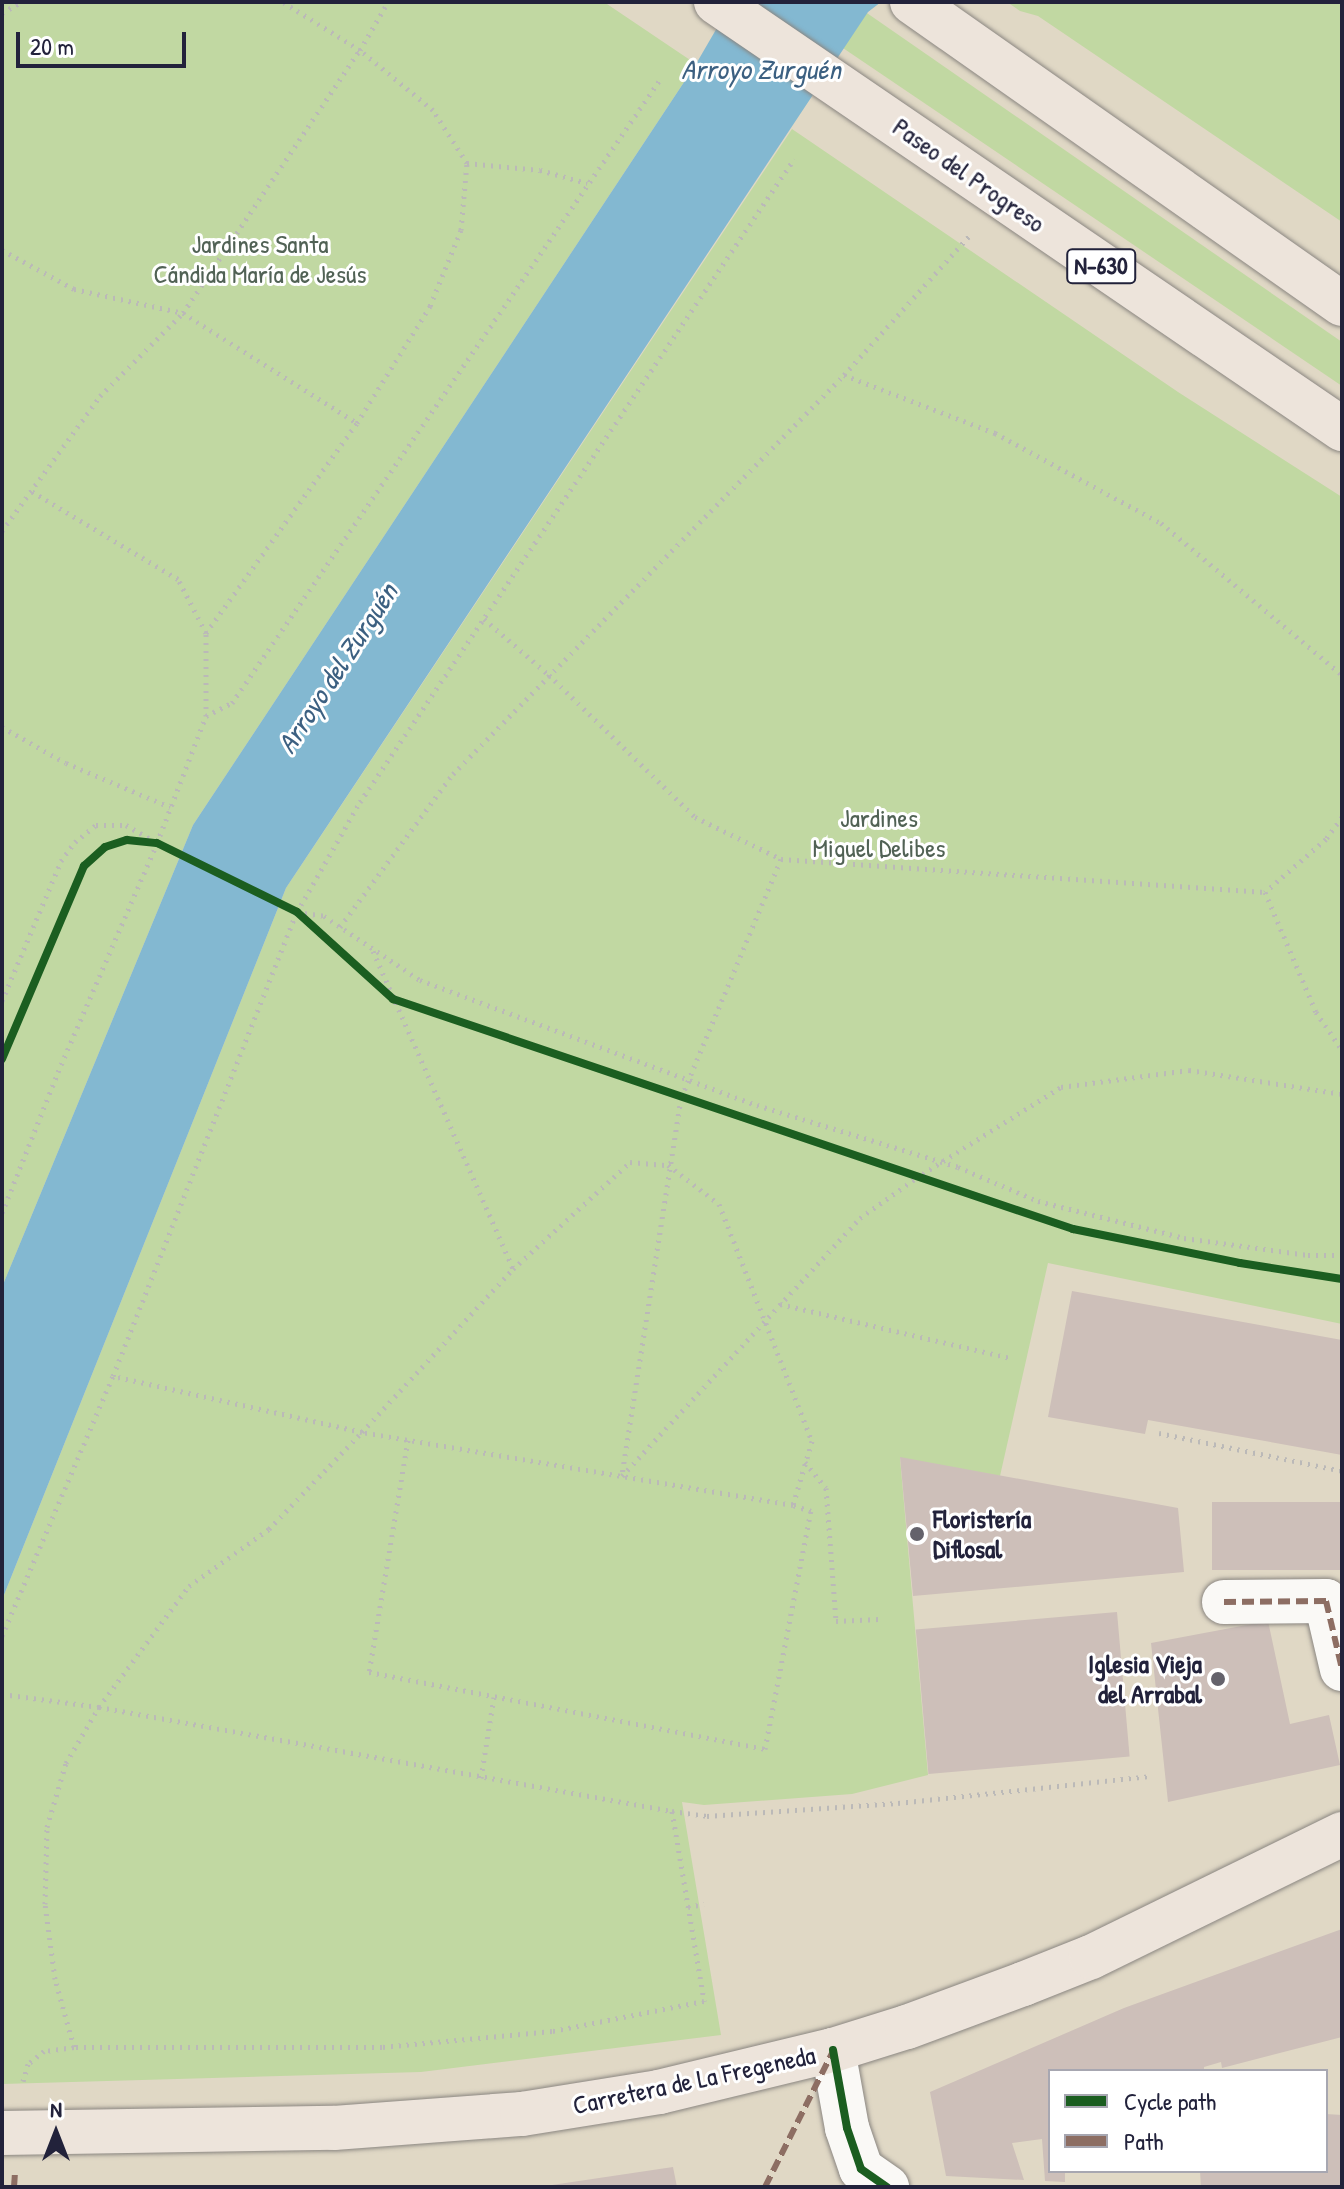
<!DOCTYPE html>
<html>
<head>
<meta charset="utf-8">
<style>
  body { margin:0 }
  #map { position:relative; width:1344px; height:2189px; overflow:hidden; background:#e0d8c5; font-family:"Patrick Hand",sans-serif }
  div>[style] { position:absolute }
  .green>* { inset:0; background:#c1d8a2 }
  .water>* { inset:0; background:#83b8d1 }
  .building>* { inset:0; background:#cdbfb9; transform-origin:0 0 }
  .path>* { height:5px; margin-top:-2.5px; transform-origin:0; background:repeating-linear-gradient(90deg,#bbb9b8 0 2px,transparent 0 8px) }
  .roads { filter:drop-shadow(0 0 2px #8a8681) drop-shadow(0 0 2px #8a8681) }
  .minor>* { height:44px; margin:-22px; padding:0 22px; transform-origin:22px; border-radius:22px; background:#faf9f6 }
  .major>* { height:44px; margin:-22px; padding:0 22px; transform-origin:22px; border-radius:22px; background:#ede4db }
  .highway>* { height:44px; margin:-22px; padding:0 22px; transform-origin:22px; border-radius:22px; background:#ede4db }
  .quiet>* { height:6px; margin-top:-3px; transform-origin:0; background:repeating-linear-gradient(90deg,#8d6e63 0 12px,transparent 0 18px) }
  .cycleway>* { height:8px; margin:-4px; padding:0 4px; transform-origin:4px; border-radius:4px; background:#1b5e20 }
  .dots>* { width:22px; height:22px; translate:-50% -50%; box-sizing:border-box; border:4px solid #fff; border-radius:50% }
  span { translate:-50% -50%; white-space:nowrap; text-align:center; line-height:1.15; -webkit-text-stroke:6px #fff; paint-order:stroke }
  .shield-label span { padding:2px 6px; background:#fff; border:2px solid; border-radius:6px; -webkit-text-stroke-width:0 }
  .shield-label { font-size:24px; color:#22223b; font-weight:700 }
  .street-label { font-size:26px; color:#22223b }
  .park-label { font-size:26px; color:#516255 }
  .poi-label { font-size:26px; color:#22223b; font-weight:700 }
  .left { translate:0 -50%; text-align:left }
  .right { translate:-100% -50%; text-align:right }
  .water-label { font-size:28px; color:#3c6081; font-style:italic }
  .frame { position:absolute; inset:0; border:4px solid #22223b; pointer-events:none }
  .legend { position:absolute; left:1048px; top:2069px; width:280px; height:104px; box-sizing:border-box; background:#fff; border:2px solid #a7a7b1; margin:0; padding:10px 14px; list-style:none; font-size:24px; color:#22223b }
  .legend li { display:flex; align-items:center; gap:16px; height:40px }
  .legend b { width:40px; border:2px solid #a7a7b1 }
  .north { position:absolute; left:16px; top:2093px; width:80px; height:80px; -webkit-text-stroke:6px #fff; paint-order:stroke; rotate:0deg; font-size:22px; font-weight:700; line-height:32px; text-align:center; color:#22223b }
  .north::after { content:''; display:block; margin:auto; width:28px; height:36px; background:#22223b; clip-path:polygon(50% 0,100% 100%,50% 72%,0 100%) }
  .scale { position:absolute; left:16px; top:32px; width:170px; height:36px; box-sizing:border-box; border:4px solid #22223b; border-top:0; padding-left:10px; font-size:24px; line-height:28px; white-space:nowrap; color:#22223b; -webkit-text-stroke:6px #fff; paint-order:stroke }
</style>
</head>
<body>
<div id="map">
  <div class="green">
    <div style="clip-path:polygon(2px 2px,604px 2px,696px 64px,193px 825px,2px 1287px)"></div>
    <div style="clip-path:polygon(775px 2px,851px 2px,1342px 342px,1342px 386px)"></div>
    <div style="clip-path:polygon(1007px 2px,1342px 2px,1342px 222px,1038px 16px,1020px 11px)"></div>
    <div style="clip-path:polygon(792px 129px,1178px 392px,1342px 497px,1342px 1324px,1048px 1263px,1000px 1476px,900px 1458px,928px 1775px,852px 1794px,704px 1805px,682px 1802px,721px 2035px,421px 2072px,2px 2084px,2px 1600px,286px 888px)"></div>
  </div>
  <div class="water">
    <div style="clip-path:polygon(732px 2px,881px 2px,868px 12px,286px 888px,2px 1600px,2px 1287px,193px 825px,696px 64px)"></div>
  </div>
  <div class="building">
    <div style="clip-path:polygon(1072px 1291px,1342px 1340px,1342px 1455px,1148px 1420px,1145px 1434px,1048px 1417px)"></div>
    <div style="clip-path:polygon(900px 1457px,1178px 1508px,1184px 1572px,913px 1596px)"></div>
    <div style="left:1212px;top:1502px;width:130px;height:68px"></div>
    <div style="left:1117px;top:1612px;width:145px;height:202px;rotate:85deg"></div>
    <div style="clip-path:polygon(1268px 1621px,1290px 1724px,1329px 1715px,1340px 1765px,1168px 1802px,1151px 1643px)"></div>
    <div style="clip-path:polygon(1342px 1929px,1342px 2037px,1222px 2068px,1221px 2062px,1204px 2067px,1204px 2071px,1050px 2071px,1050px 2171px,1065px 2171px,1065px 2182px,1045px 2181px,1042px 2139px,1012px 2143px,1024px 2180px,946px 2176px,930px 2092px,1124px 2008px)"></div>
    <div style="clip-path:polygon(1326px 2114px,1342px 2115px,1342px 2187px,1201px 2187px,1200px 2171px,1326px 2171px)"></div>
    <div style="clip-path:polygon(673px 2167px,677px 2187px,552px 2187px,552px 2185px)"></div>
  </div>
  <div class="path">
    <div style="left:2px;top:13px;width:22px;rotate:-30deg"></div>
    <div style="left:467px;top:163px;width:73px;rotate:5.5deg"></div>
    <div style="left:540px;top:170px;width:49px;rotate:15.5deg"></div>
    <div style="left:2px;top:250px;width:82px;rotate:28.4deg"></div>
    <div style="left:74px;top:289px;width:112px;rotate:12.4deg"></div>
    <div style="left:183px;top:313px;width:206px;rotate:32.3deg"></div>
    <div style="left:844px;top:375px;width:162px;rotate:21deg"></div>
    <div style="left:995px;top:433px;width:189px;rotate:28.5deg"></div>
    <div style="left:1161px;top:523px;width:236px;rotate:40deg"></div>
    <div style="left:2px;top:531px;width:167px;rotate:-54deg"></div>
    <div style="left:100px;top:396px;width:117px;rotate:-45deg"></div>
    <div style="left:183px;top:313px;width:317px;rotate:-56.1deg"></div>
    <div style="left:360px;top:50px;width:56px;rotate:-59.7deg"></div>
    <div style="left:484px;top:619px;width:86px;rotate:40.7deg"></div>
    <div style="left:549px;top:675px;width:204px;rotate:44.2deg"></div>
    <div style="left:695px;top:817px;width:96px;rotate:26deg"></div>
    <div style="left:781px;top:859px;width:485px;rotate:3.9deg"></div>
    <div style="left:206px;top:633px;width:259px;rotate:-54.3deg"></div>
    <div style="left:357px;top:423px;width:138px;rotate:-58deg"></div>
    <div style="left:430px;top:306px;width:82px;rotate:-67.8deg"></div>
    <div style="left:461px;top:230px;width:67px;rotate:-84.9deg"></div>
    <div style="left:467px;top:163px;width:63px;rotate:-122.7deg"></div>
    <div style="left:433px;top:110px;width:94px;rotate:-140.6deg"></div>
    <div style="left:360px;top:50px;width:91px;rotate:-148.1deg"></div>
    <div style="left:206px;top:716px;width:29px;rotate:-27deg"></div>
    <div style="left:232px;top:703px;width:758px;rotate:-55.53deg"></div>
    <div style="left:2px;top:727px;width:73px;rotate:29.4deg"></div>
    <div style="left:66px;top:763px;width:113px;rotate:22.9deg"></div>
    <div style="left:1342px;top:817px;width:27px;rotate:126deg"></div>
    <div style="left:1326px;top:839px;width:81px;rotate:139deg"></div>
    <div style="left:1265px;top:892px;width:130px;rotate:67deg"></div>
    <div style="left:1316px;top:1012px;width:46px;rotate:55.6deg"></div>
    <div style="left:781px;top:859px;width:259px;rotate:112.7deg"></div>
    <div style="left:681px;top:1098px;width:383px;rotate:98.9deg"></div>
    <div style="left:622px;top:1476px;width:351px;rotate:-47.3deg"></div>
    <div style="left:860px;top:1218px;width:69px;rotate:-35.5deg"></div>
    <div style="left:916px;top:1178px;width:171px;rotate:-32.1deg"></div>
    <div style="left:1061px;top:1087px;width:129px;rotate:-7.6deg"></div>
    <div style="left:1189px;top:1070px;width:155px;rotate:8.9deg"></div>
    <div style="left:297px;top:912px;width:27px;rotate:8deg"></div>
    <div style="left:324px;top:916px;width:115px;rotate:33.7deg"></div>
    <div style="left:420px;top:980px;width:359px;rotate:20.4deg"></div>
    <div style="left:757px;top:1105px;width:210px;rotate:17.1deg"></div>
    <div style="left:958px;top:1167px;width:87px;rotate:23deg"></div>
    <div style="left:1038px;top:1201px;width:151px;rotate:14.2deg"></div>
    <div style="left:1184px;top:1238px;width:125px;rotate:7.8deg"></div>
    <div style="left:1308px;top:1255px;width:34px"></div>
    <div style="left:340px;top:927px;width:190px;rotate:-53.6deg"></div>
    <div style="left:453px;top:774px;width:559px;rotate:-45.58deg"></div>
    <div style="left:844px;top:375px;width:188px;rotate:-48deg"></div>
    <div style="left:373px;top:951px;width:347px;rotate:66.2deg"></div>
    <div style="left:2px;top:1001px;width:152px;rotate:-67.1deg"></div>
    <div style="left:61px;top:861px;width:24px;rotate:-54deg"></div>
    <div style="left:75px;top:842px;width:27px;rotate:-39deg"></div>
    <div style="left:96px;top:825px;width:30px"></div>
    <div style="left:126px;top:825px;width:36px;rotate:30deg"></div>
    <div style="left:2px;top:1213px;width:152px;rotate:-68.3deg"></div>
    <div style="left:58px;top:1072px;width:249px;rotate:-66.6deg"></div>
    <div style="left:157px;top:843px;width:136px;rotate:-68.9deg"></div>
    <div style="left:206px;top:716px;width:83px;rotate:-90deg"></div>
    <div style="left:206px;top:633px;width:61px;rotate:-117.4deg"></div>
    <div style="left:178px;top:579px;width:171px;rotate:-149.1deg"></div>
    <div style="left:780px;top:1304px;width:236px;rotate:13.2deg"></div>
    <div style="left:1159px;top:1433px;width:187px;rotate:11.7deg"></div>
    <div style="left:408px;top:1440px;width:235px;rotate:99.5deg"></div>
    <div style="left:369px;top:1672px;width:403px;rotate:11deg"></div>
    <div style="left:765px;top:1749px;width:242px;rotate:-79.1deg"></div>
    <div style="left:811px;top:1511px;width:19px;rotate:-162deg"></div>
    <div style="left:805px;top:1462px;width:33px;rotate:51deg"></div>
    <div style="left:826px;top:1488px;width:133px;rotate:85.7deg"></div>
    <div style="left:836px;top:1621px;width:43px;rotate:-2.7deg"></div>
    <div style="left:2px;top:1636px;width:283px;rotate:-66.9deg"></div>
    <div style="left:113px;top:1376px;width:499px;rotate:-68.4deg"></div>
    <div style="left:297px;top:912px;width:127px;rotate:-60.2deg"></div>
    <div style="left:360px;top:802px;width:776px;rotate:-55.98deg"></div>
    <div style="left:2px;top:1694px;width:98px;rotate:7.6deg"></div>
    <div style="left:99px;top:1707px;width:582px;rotate:10.29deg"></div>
    <div style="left:672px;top:1811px;width:193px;rotate:80.4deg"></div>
    <div style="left:704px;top:2001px;width:155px;rotate:168.8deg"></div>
    <div style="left:552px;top:2031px;width:171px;rotate:174.6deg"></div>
    <div style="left:382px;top:2047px;width:308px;rotate:180deg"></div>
    <div style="left:74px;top:2047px;width:30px;rotate:172deg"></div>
    <div style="left:44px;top:2051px;width:21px;rotate:141deg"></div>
    <div style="left:28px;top:2064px;width:18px;rotate:106deg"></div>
    <div style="left:481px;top:1778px;width:82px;rotate:-80.9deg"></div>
    <div style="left:672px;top:1811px;width:35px;rotate:8deg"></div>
    <div style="left:707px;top:1816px;width:191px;rotate:-3.9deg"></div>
    <div style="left:898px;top:1803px;width:253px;rotate:-6.1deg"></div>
    <div style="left:688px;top:1907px;width:16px;rotate:-11deg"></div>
    <div style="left:74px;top:2047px;width:71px;rotate:-105.6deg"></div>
    <div style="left:55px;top:1979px;width:76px;rotate:-97.6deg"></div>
    <div style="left:45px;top:1904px;width:77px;rotate:-88.5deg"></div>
    <div style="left:47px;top:1827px;width:67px;rotate:-73.5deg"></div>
    <div style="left:66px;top:1763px;width:65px;rotate:-59.5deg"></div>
    <div style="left:99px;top:1707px;width:151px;rotate:-53.4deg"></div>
    <div style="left:189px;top:1586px;width:98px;rotate:-35.5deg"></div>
    <div style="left:269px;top:1529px;width:134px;rotate:-46.2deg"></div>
    <div style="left:362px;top:1432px;width:222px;rotate:-47.2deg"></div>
    <div style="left:513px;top:1269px;width:159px;rotate:-42.4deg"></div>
    <div style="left:630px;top:1162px;width:38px;rotate:5deg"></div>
    <div style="left:668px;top:1165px;width:64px;rotate:37.4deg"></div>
    <div style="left:719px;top:1204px;width:255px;rotate:68.6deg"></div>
    <div style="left:812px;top:1441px;width:67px;rotate:106.5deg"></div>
    <div style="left:793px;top:1505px;width:437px;rotate:-170.4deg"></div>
    <div style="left:362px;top:1432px;width:255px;rotate:-167.3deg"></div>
  </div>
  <div class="roads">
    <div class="minor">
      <div style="left:1224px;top:1602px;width:102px;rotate:-0.6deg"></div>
      <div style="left:1326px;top:1601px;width:70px;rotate:76.8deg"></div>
      <div style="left:833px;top:2050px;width:79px;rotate:79.8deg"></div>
      <div style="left:847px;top:2128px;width:43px;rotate:71.1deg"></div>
      <div style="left:861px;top:2169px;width:32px;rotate:35deg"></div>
    </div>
    <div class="major">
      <div style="left:2px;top:2133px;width:332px;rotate:-0.9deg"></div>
      <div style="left:334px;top:2128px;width:189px;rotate:-4.3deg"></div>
      <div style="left:522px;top:2114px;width:139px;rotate:-9.1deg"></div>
      <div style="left:659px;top:2092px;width:179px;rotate:-13.6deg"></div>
      <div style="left:833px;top:2050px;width:77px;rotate:-17.3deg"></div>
      <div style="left:907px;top:2027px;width:124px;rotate:-20.3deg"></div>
      <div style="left:1023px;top:1984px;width:73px;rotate:-21.7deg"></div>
      <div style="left:1091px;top:1957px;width:280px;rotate:-26.1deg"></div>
    </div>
    <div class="highway">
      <div style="left:716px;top:2px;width:758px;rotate:34.3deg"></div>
      <div style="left:912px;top:2px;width:525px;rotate:35.08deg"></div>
    </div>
  </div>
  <div class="quiet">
    <div style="left:1224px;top:1602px;width:102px;rotate:-0.6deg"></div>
    <div style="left:1326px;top:1601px;width:70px;rotate:76.8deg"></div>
    <div style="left:14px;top:2187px;width:15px;rotate:-86deg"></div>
    <div style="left:765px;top:2187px;width:152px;rotate:-63.4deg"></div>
  </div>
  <div class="cycleway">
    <div style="left:2px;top:1059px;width:210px;rotate:-67deg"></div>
    <div style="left:84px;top:866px;width:28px;rotate:-42deg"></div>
    <div style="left:105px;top:847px;width:23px;rotate:-18deg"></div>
    <div style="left:127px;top:840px;width:30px;rotate:6deg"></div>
    <div style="left:157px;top:843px;width:156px;rotate:26.2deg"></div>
    <div style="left:297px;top:912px;width:130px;rotate:42.2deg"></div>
    <div style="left:393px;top:999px;width:718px;rotate:18.69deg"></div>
    <div style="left:1073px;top:1229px;width:170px;rotate:11.5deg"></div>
    <div style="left:1240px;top:1263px;width:103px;rotate:8.9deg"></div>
    <div style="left:833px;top:2050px;width:79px;rotate:79.8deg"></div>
    <div style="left:847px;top:2128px;width:43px;rotate:71.1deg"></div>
    <div style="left:861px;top:2169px;width:32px;rotate:35deg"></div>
  </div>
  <div class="dots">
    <div style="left:917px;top:1534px;background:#64626b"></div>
    <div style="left:1218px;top:1679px;background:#64626b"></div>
  </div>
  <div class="shield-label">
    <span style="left:1101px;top:266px">N-630</span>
  </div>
  <div class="street-label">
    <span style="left:969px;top:175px;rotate:35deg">Paseo del Progreso</span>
    <span style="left:694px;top:2080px;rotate:-12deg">Carretera de La Fregeneda</span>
  </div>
  <div class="park-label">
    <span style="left:260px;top:259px">Jardines Santa<br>Cándida María de Jesús</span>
    <span style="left:879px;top:833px">Jardines<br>Miguel Delibes</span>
  </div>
  <div class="poi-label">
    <span class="left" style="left:933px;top:1534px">Floristería<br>Diflosal</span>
    <span class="right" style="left:1202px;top:1679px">Iglesia Vieja<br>del Arrabal</span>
  </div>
  <div class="water-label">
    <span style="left:761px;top:69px">Arroyo Zurguén</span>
    <span style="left:337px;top:668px;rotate:-57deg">Arroyo del Zurguén</span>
  </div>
  <div class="frame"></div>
  <ul class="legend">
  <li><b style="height:10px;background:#1b5e20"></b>Cycle path</li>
  <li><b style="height:10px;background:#8d6e63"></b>Path</li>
  </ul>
  <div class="north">N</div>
  <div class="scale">20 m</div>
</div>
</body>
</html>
